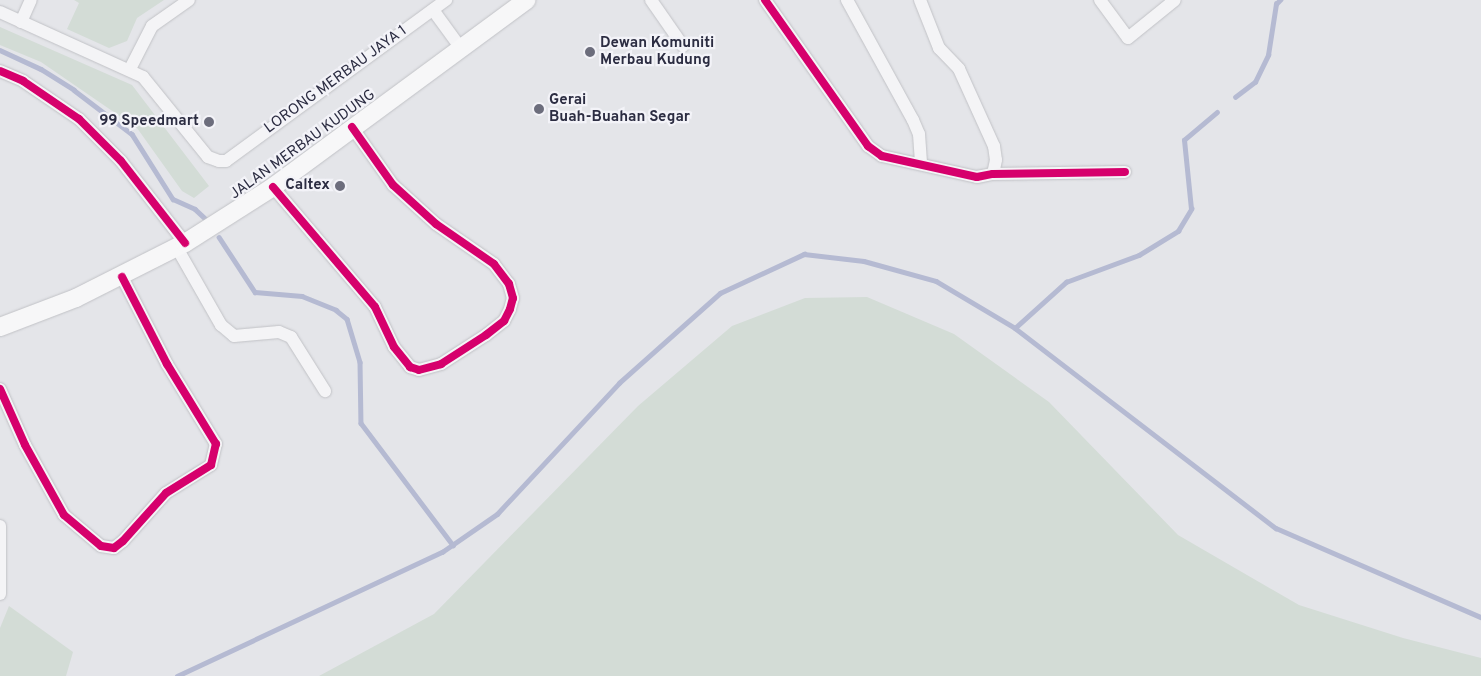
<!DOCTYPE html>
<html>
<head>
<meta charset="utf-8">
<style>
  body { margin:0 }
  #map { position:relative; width:1481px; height:676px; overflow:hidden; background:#e4e5e9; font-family:Overpass,sans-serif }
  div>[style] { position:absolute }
  .green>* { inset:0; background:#d3dcd6 }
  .stream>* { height:4.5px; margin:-2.25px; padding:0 2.25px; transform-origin:2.25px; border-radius:2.25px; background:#b5bad2 }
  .roads { filter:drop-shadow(0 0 1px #c1c2c6) drop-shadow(0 0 1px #c1c2c6) }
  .street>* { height:12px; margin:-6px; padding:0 6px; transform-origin:6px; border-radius:6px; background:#f4f4f6 }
  .secondary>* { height:18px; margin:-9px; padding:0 9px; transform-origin:9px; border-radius:9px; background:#f7f7f8 }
  .cycleway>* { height:8px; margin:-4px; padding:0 4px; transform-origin:4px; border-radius:4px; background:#d6006c }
  .dots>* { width:14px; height:14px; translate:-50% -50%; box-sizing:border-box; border:2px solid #f3f3f8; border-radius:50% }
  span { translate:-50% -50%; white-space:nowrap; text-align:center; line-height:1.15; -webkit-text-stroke:4.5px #f3f3f8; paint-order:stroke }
  .poi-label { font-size:15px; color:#2c2d42; font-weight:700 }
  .left { translate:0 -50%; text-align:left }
  .right { translate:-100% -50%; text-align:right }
  .street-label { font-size:15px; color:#2c2d42 }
</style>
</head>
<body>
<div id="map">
  <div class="green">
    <div style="clip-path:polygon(74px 0,164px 0,137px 18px,127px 41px,109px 48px,67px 29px,79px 3px)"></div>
    <div style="clip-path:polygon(0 27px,132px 85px,209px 186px,194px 198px,182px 191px,137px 128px,41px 62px,0 45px)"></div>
    <div style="clip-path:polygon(867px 297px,954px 334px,1049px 402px,1178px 535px,1299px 605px,1403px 638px,1481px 658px,1481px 676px,319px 676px,434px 614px,638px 406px,732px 326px,805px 298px)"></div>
    <div style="clip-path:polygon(9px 606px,73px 652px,66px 676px,0 676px,0 628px)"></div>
  </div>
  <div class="stream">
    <div style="left:0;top:50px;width:45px;rotate:24.9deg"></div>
    <div style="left:41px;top:69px;width:39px;rotate:32deg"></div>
    <div style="left:74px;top:90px;width:73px;rotate:37.2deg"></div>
    <div style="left:132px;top:134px;width:77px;rotate:57.8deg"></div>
    <div style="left:173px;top:199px;width:24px;rotate:24deg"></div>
    <div style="left:195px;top:209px;width:16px;rotate:43deg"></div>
    <div style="left:1235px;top:97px;width:25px;rotate:-37deg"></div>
    <div style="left:1255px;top:82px;width:30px;rotate:-64deg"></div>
    <div style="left:1268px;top:55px;width:52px;rotate:-81.1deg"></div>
    <div style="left:1276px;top:4px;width:6px;rotate:-45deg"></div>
    <div style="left:219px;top:237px;width:66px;rotate:56.8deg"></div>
    <div style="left:255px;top:292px;width:47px;rotate:4.9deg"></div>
    <div style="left:302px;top:296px;width:37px;rotate:22deg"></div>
    <div style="left:336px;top:310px;width:14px;rotate:39deg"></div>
    <div style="left:347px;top:319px;width:45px;rotate:73.2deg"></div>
    <div style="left:360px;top:362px;width:61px;rotate:89.1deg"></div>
    <div style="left:361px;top:423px;width:153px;rotate:53deg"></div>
    <div style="left:1015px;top:328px;width:69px;rotate:-42deg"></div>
    <div style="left:1066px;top:282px;width:78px;rotate:-20.3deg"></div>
    <div style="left:1139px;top:255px;width:46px;rotate:-31.6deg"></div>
    <div style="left:1178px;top:231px;width:26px;rotate:-59deg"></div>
    <div style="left:1191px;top:209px;width:69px;rotate:-95.8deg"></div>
    <div style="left:1184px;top:140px;width:43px;rotate:-40.3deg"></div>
    <div style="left:177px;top:676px;width:293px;rotate:-25.1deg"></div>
    <div style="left:442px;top:552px;width:67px;rotate:-34.6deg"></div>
    <div style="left:497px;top:514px;width:179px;rotate:-47deg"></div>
    <div style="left:619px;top:383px;width:135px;rotate:-41.7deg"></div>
    <div style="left:720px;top:293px;width:93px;rotate:-24.9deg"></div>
    <div style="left:804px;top:254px;width:60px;rotate:6.7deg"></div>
    <div style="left:864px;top:261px;width:75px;rotate:15.5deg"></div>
    <div style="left:936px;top:281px;width:92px;rotate:30.7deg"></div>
    <div style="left:1015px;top:328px;width:329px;rotate:37.5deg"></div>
    <div style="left:1276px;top:528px;width:223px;rotate:23.5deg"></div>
  </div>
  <div class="roads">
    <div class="street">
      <div style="left:651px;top:0;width:56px;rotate:55.2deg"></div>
      <div style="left:765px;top:0;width:179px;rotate:54.8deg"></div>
      <div style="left:868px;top:146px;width:17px;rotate:36deg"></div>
      <div style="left:882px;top:156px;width:97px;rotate:12.5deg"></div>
      <div style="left:977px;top:177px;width:16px;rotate:-11deg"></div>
      <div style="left:993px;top:174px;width:132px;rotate:-0.9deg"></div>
      <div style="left:847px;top:0;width:137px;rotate:61.2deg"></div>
      <div style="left:913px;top:120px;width:15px;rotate:67deg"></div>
      <div style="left:919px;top:134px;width:29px;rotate:86deg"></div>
      <div style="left:920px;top:0;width:52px;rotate:68.4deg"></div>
      <div style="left:939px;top:48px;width:29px;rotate:46deg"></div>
      <div style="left:959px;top:69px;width:85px;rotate:65.6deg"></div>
      <div style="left:994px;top:146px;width:14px;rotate:82deg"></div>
      <div style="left:996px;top:160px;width:14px;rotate:102deg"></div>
      <div style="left:1100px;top:0;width:47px;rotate:53.6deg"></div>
      <div style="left:1128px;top:38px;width:60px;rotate:-39deg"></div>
      <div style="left:433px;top:10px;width:46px;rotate:53.9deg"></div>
      <div style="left:0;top:12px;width:157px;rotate:24.4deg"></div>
      <div style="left:143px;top:77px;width:103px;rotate:50.9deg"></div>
      <div style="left:208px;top:157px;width:12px;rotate:20deg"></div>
      <div style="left:219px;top:161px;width:7px"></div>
      <div style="left:226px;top:161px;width:273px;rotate:-36.2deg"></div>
      <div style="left:21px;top:22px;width:24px;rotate:-66deg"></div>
      <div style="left:130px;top:69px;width:48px;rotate:-62.9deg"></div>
      <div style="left:152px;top:26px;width:45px;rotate:-35.1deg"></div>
      <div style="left:0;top:71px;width:25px;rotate:23deg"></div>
      <div style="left:23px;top:81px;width:68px;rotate:34.2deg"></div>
      <div style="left:79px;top:119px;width:59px;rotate:45deg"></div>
      <div style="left:121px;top:161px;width:104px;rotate:52deg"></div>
      <div style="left:273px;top:187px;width:157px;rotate:49.6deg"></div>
      <div style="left:375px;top:307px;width:44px;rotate:64.6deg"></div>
      <div style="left:394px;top:347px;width:26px;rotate:51deg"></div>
      <div style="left:410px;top:367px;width:9px;rotate:18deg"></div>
      <div style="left:419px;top:370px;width:23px;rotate:-15deg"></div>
      <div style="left:441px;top:364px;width:54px;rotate:-32.8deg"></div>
      <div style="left:486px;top:335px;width:23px;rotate:-38deg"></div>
      <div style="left:504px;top:321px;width:13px;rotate:-63deg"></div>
      <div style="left:510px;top:309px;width:11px;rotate:-75deg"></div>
      <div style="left:513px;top:298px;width:15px;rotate:-106deg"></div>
      <div style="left:509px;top:284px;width:25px;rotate:-127deg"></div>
      <div style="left:494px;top:264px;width:70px;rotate:-145.4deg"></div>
      <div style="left:436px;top:224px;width:58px;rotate:-137.8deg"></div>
      <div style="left:393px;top:185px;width:71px;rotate:-125.3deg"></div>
      <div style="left:177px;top:248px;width:89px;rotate:60.3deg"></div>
      <div style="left:221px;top:325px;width:17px;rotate:40deg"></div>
      <div style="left:234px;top:336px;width:45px;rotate:-5.1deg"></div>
      <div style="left:279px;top:332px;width:13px;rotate:23deg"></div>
      <div style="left:291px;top:337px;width:64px;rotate:57.8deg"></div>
      <div style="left:0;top:389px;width:61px;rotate:65.9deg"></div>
      <div style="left:25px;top:445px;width:80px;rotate:60.9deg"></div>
      <div style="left:64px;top:515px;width:48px;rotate:40deg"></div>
      <div style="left:101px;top:546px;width:13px;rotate:9deg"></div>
      <div style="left:114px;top:548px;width:11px;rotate:-38deg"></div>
      <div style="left:123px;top:541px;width:64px;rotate:-48.1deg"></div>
      <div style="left:166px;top:493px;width:53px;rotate:-31.9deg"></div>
      <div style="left:211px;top:465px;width:22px;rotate:-77deg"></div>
      <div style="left:216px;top:444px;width:94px;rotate:-121.5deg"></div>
      <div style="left:167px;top:364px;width:98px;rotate:-117.3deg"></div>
      <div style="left:0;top:526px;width:68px;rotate:90deg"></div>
    </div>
    <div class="secondary">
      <div style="left:0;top:327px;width:81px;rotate:-20.9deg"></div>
      <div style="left:76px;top:298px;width:122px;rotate:-26.8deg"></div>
      <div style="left:185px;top:243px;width:104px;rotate:-32.5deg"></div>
      <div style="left:273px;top:187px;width:315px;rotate:-36.4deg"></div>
    </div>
  </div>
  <div class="cycleway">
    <div style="left:765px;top:0;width:179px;rotate:54.8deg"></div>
    <div style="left:868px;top:146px;width:17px;rotate:36deg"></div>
    <div style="left:882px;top:156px;width:97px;rotate:12.5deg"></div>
    <div style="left:977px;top:177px;width:16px;rotate:-11deg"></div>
    <div style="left:993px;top:174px;width:132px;rotate:-0.9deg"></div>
    <div style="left:0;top:71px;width:25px;rotate:23deg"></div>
    <div style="left:23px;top:81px;width:68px;rotate:34.2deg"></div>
    <div style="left:79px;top:119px;width:59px;rotate:45deg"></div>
    <div style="left:121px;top:161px;width:104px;rotate:52deg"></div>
    <div style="left:273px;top:187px;width:157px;rotate:49.6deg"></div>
    <div style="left:375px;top:307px;width:44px;rotate:64.6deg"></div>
    <div style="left:394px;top:347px;width:26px;rotate:51deg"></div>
    <div style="left:410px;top:367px;width:9px;rotate:18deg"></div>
    <div style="left:419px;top:370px;width:23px;rotate:-15deg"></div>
    <div style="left:441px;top:364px;width:54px;rotate:-32.8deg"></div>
    <div style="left:486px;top:335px;width:23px;rotate:-38deg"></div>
    <div style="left:504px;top:321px;width:13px;rotate:-63deg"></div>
    <div style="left:510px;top:309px;width:11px;rotate:-75deg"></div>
    <div style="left:513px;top:298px;width:15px;rotate:-106deg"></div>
    <div style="left:509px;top:284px;width:25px;rotate:-127deg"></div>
    <div style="left:494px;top:264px;width:70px;rotate:-145.4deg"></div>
    <div style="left:436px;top:224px;width:58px;rotate:-137.8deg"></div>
    <div style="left:393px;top:185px;width:71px;rotate:-125.3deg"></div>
    <div style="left:0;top:389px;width:61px;rotate:65.9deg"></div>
    <div style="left:25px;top:445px;width:80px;rotate:60.9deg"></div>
    <div style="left:64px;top:515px;width:48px;rotate:40deg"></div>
    <div style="left:101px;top:546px;width:13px;rotate:9deg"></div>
    <div style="left:114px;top:548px;width:11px;rotate:-38deg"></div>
    <div style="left:123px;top:541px;width:64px;rotate:-48.1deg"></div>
    <div style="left:166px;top:493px;width:53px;rotate:-31.9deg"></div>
    <div style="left:211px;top:465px;width:22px;rotate:-77deg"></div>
    <div style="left:216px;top:444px;width:94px;rotate:-121.5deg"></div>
    <div style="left:167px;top:364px;width:98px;rotate:-117.3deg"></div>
  </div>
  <div class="dots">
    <div style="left:590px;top:52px;background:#6c6d7c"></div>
    <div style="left:539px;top:109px;background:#6c6d7c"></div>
    <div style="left:209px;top:122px;background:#6c6d7c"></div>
    <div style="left:340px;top:186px;background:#6c6d7c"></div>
  </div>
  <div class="poi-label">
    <span class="left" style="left:600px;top:52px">Dewan Komuniti<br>Merbau Kudung</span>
    <span class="left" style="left:549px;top:109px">Gerai<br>Buah-Buahan Segar</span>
    <span class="right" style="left:199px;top:122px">99 Speedmart</span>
    <span class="right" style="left:330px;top:186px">Caltex</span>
  </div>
  <div class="street-label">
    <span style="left:336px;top:80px;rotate:-36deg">LORONG MERBAU JAYA 1</span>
    <span style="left:303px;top:145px;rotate:-36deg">JALAN MERBAU KUDUNG</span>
  </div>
</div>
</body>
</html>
